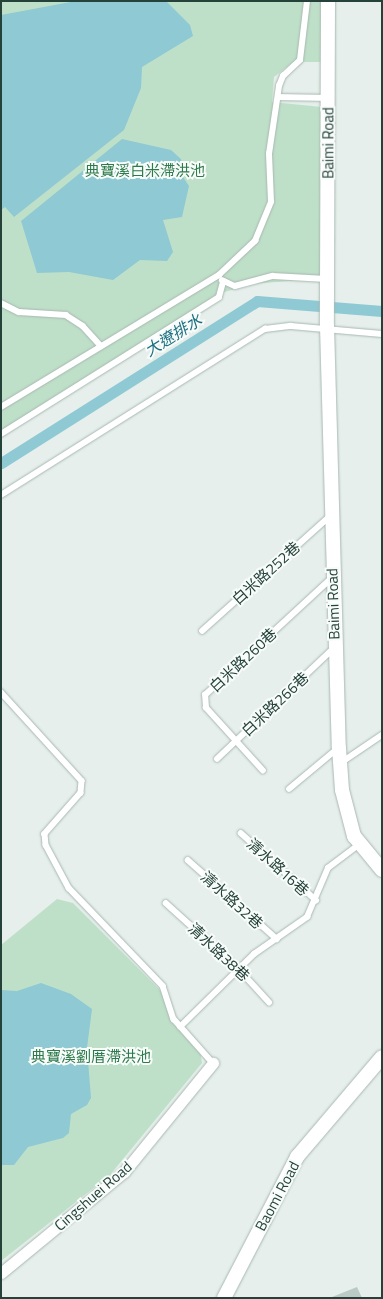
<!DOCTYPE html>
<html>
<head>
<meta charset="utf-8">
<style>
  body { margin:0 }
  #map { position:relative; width:383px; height:1299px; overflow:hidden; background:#e6efeb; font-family:"Titillium Web","Noto Sans TC",sans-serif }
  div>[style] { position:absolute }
  .green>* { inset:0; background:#bfe0c8 }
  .water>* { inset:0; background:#8ec9d4 }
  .canal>* { height:11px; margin:-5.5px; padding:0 5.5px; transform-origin:5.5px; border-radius:5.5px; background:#8ec9d4 }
  .building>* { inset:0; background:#bbcac4 }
  .roads { filter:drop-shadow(0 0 1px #a8b8b2) drop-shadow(0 0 1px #a8b8b2) }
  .service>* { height:5.5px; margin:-2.75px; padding:0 2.75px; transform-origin:2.75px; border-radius:2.75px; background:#fff }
  .minor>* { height:11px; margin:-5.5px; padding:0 5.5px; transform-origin:5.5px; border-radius:5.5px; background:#fff }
  .tertiary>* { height:14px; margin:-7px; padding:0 7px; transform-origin:7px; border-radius:7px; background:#fff }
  span { translate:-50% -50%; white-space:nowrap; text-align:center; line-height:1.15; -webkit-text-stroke:4px #f7fbf9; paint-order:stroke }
  .street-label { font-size:15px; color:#24423a }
  .park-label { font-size:15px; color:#2d7a4b }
  .water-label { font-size:16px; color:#1c6f80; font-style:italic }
  .frame { position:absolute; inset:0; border:2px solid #24423a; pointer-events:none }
</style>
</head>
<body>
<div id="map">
  <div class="green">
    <div style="clip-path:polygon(1px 1px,323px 1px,322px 62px,293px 62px,274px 77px,272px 102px,322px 107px,327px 278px,252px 284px,221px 293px,1px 434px)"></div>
    <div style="clip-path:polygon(57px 899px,73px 903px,162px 992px,167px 1010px,200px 1050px,202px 1063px,110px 1175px,1px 1261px,1px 945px)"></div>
  </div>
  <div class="water">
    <div style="clip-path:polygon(76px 1px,166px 1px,190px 25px,193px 36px,142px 67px,141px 88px,124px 130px,14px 217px,5px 207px,1px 210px,1px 15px)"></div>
    <div style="clip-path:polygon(122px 139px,171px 150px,181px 159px,183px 177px,189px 186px,182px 217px,163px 220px,173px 252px,167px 261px,140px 260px,113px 280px,69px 272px,37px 273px,21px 221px)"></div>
    <div style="clip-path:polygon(41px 983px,71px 994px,92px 1009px,87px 1048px,91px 1098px,87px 1105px,71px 1114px,69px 1133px,63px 1138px,28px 1147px,14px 1165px,1px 1165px,1px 990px,17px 991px)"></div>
  </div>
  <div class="canal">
    <div style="left:1px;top:463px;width:303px;rotate:-32.3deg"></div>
    <div style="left:257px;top:301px;width:125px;rotate:4.6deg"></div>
  </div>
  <div class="building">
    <div style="clip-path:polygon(357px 1287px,362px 1298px,332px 1298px,332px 1297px)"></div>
  </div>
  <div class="roads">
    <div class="service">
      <div style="left:278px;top:97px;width:50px;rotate:1.1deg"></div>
      <div style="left:222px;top:280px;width:14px;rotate:25deg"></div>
      <div style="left:235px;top:286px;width:39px;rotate:-15deg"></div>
      <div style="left:273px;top:276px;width:53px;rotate:3.2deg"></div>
      <div style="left:1px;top:303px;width:20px;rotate:27deg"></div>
      <div style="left:19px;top:312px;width:47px;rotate:3.7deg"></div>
      <div style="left:66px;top:315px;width:20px;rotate:33deg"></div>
      <div style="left:83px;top:326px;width:27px;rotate:48deg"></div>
      <div style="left:1px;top:407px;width:255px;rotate:-31.2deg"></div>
      <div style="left:219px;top:275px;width:50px;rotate:-43.4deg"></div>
      <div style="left:255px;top:241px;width:42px;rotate:-67.7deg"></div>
      <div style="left:271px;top:202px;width:48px;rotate:-92.4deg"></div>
      <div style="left:269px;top:154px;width:69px;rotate:-81.6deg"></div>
      <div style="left:279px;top:86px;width:11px;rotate:-68deg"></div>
      <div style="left:283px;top:76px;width:23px;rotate:-43deg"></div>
      <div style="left:300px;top:60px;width:59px;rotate:-83.2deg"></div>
      <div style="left:1px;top:434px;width:257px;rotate:-32.1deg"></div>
      <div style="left:219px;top:297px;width:16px;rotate:-75deg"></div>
      <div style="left:1px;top:495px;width:312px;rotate:-32.2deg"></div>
      <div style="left:265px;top:329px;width:26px;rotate:-7deg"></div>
      <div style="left:291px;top:326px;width:91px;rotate:5deg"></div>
      <div style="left:202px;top:631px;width:172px;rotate:-41.9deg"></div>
      <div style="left:1px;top:692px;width:120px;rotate:47.7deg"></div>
      <div style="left:82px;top:781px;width:12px;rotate:95deg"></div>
      <div style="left:81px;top:793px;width:55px;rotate:131.3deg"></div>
      <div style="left:45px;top:834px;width:11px;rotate:85deg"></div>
      <div style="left:46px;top:845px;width:49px;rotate:61.9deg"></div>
      <div style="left:69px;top:888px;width:136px;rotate:46.2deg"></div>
      <div style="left:163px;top:986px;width:35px;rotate:72deg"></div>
      <div style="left:174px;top:1019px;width:59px;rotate:48.4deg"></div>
      <div style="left:217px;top:759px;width:161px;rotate:-43.5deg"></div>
      <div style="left:342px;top:762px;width:48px;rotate:-34deg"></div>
      <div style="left:263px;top:771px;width:85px;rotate:-132.1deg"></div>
      <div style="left:206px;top:708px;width:13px;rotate:-94deg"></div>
      <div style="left:205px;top:695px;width:173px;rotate:-42.7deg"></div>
      <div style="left:289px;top:789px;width:62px;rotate:-39.8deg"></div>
      <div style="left:241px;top:833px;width:101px;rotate:41.8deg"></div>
      <div style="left:188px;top:860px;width:119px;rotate:41.6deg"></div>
      <div style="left:166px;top:903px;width:98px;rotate:42.1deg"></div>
      <div style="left:239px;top:969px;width:45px;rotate:47.7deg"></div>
      <div style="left:180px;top:1027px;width:104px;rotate:-44.6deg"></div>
      <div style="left:254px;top:954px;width:65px;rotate:-34.9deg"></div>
      <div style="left:307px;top:917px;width:53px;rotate:-66.8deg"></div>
      <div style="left:328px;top:868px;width:39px;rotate:-37deg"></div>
    </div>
    <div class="minor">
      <div style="left:1px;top:1273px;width:159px;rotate:-39.4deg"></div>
      <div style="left:124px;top:1172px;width:141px;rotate:-50.8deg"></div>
    </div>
    <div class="tertiary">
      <div style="left:328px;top:1px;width:325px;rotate:90.2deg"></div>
      <div style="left:327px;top:326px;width:422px;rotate:88.4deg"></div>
      <div style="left:339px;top:748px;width:42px;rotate:85.9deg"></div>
      <div style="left:342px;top:790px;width:48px;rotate:75.4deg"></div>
      <div style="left:354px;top:836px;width:44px;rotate:50.5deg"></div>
      <div style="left:224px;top:1298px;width:159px;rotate:-62.6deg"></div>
      <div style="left:297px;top:1157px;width:131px;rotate:-49.6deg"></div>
    </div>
  </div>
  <div class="street-label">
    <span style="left:328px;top:143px;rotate:-90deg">Baimi Road</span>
    <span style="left:266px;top:573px;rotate:-42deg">白米路252巷</span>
    <span style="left:333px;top:604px;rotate:-92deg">Baimi Road</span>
    <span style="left:243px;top:660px;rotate:-43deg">白米路260巷</span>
    <span style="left:275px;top:704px;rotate:-43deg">白米路266巷</span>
    <span style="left:278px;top:867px;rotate:42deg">清水路16巷</span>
    <span style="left:232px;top:900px;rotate:42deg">清水路32巷</span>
    <span style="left:219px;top:952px;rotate:43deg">清水路38巷</span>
    <span style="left:93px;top:1196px;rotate:-41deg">Cingshuei Road</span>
    <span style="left:277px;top:1196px;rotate:-62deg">Baomi Road</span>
  </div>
  <div class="park-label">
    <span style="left:145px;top:171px">典寶溪白米滯洪池</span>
    <span style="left:91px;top:1057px">典寶溪劉厝滯洪池</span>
  </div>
  <div class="water-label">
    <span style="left:173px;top:335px;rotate:-32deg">大遼排水</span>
  </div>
  <div class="frame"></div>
</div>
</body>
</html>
